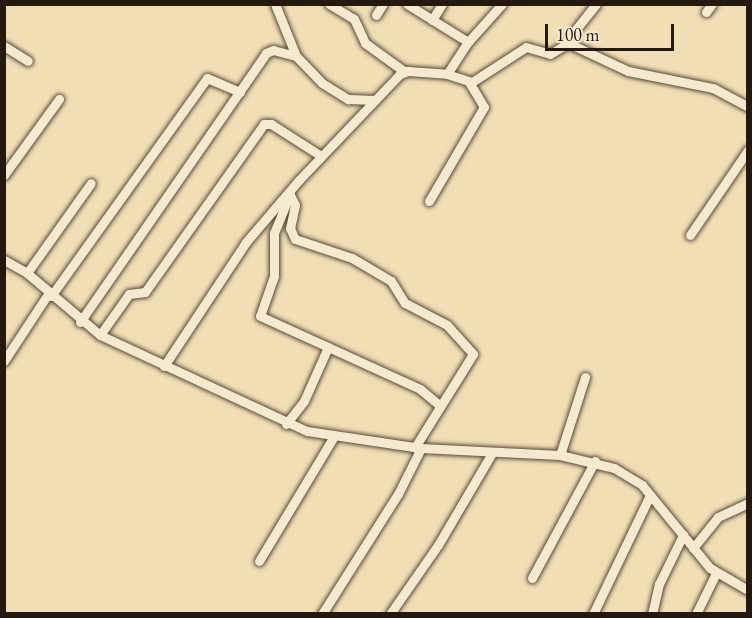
<!DOCTYPE html>
<html>
<head>
<meta charset="utf-8">
<style>
  body { margin:0 }
  #map { position:relative; width:752px; height:618px; overflow:hidden; background:#f0deb5; font-family:"EB Garamond",serif }
  div>[style] { position:absolute }
  .roads { filter:drop-shadow(0 0 2px #584a38) drop-shadow(0 0 2px #584a38) }
  .minor>* { height:9px; margin:-4.5px; padding:0 4.5px; transform-origin:4.5px; border-radius:4.5px; background:#f5eacf }
  span { translate:-50% -50%; white-space:nowrap; text-align:center; line-height:1.15; -webkit-text-stroke:6px #f5eacf; paint-order:stroke }
  .frame { position:absolute; inset:0; border:6px solid #25180e; pointer-events:none }
  .scale { position:absolute; left:545px; top:24px; width:129px; height:27px; box-sizing:border-box; border:3px solid #25180e; border-top:0; padding-left:8px; font-size:18px; line-height:21px; white-space:nowrap; color:#25180e; -webkit-text-stroke:4px #f5eacf; paint-order:stroke }
</style>
</head>
<body>
<div id="map">
  <div class="roads">
    <div class="minor">
      <div style="left:275px;top:4px;width:56px;rotate:68deg"></div>
      <div style="left:329px;top:4px;width:29px;rotate:31deg"></div>
      <div style="left:354px;top:19px;width:26px;rotate:65deg"></div>
      <div style="left:365px;top:43px;width:49px;rotate:35.9deg"></div>
      <div style="left:407px;top:4px;width:72px;rotate:31.9deg"></div>
      <div style="left:706px;top:12px;width:10px;rotate:-53deg"></div>
      <div style="left:376px;top:15px;width:13px;rotate:-58deg"></div>
      <div style="left:432px;top:20px;width:19px;rotate:-58deg"></div>
      <div style="left:565px;top:43px;width:50px;rotate:-51.5deg"></div>
      <div style="left:4px;top:46px;width:28px;rotate:32deg"></div>
      <div style="left:447px;top:74px;width:38px;rotate:-57deg"></div>
      <div style="left:468px;top:42px;width:51px;rotate:-48.2deg"></div>
      <div style="left:4px;top:175px;width:94px;rotate:-54.1deg"></div>
      <div style="left:290px;top:194px;width:42px;rotate:112.3deg"></div>
      <div style="left:274px;top:233px;width:43px;rotate:90deg"></div>
      <div style="left:274px;top:276px;width:42px;rotate:109.3deg"></div>
      <div style="left:260px;top:316px;width:176px;rotate:24.5deg"></div>
      <div style="left:420px;top:389px;width:25px;rotate:40deg"></div>
      <div style="left:290px;top:195px;width:11px;rotate:63deg"></div>
      <div style="left:295px;top:205px;width:24px;rotate:102deg"></div>
      <div style="left:290px;top:228px;width:12px;rotate:66deg"></div>
      <div style="left:295px;top:239px;width:60px;rotate:18.4deg"></div>
      <div style="left:352px;top:258px;width:45px;rotate:30.5deg"></div>
      <div style="left:391px;top:281px;width:26px;rotate:58deg"></div>
      <div style="left:405px;top:303px;width:47px;rotate:27.6deg"></div>
      <div style="left:447px;top:325px;width:39px;rotate:48deg"></div>
      <div style="left:473px;top:354px;width:110px;rotate:121.9deg"></div>
      <div style="left:429px;top:201px;width:109px;rotate:-59.7deg"></div>
      <div style="left:484px;top:107px;width:29px;rotate:-121deg"></div>
      <div style="left:690px;top:235px;width:103px;rotate:-55.7deg"></div>
      <div style="left:4px;top:260px;width:26px;rotate:29deg"></div>
      <div style="left:27px;top:273px;width:96px;rotate:40.3deg"></div>
      <div style="left:100px;top:335px;width:228px;rotate:24.9deg"></div>
      <div style="left:307px;top:431px;width:115px;rotate:8.5deg"></div>
      <div style="left:421px;top:448px;width:139px;rotate:2.9deg"></div>
      <div style="left:560px;top:455px;width:56px;rotate:13.5deg"></div>
      <div style="left:614px;top:468px;width:33px;rotate:31deg"></div>
      <div style="left:642px;top:485px;width:107px;rotate:50.7deg"></div>
      <div style="left:710px;top:568px;width:44px;rotate:30.1deg"></div>
      <div style="left:27px;top:273px;width:110px;rotate:-54.6deg"></div>
      <div style="left:51px;top:296px;width:268px;rotate:-54.4deg"></div>
      <div style="left:207px;top:78px;width:36px;rotate:23deg"></div>
      <div style="left:80px;top:322px;width:327px;rotate:-55.3deg"></div>
      <div style="left:266px;top:53px;width:8px;rotate:-23deg"></div>
      <div style="left:273px;top:50px;width:24px;rotate:15deg"></div>
      <div style="left:296px;top:56px;width:37px;rotate:46deg"></div>
      <div style="left:322px;top:83px;width:31px;rotate:32deg"></div>
      <div style="left:348px;top:99px;width:27px;rotate:2deg"></div>
      <div style="left:100px;top:335px;width:50px;rotate:-54.7deg"></div>
      <div style="left:129px;top:294px;width:16px;rotate:-7deg"></div>
      <div style="left:145px;top:292px;width:206px;rotate:-54.7deg"></div>
      <div style="left:264px;top:124px;width:7px"></div>
      <div style="left:271px;top:124px;width:59px;rotate:32.6deg"></div>
      <div style="left:4px;top:361px;width:80px;rotate:-56.7deg"></div>
      <div style="left:164px;top:366px;width:149px;rotate:-56.5deg"></div>
      <div style="left:246px;top:242px;width:82px;rotate:-49.5deg"></div>
      <div style="left:299px;top:180px;width:146px;rotate:-46.4deg"></div>
      <div style="left:400px;top:74px;width:9px;rotate:-21deg"></div>
      <div style="left:408px;top:71px;width:39px;rotate:4deg"></div>
      <div style="left:447px;top:74px;width:26px;rotate:18deg"></div>
      <div style="left:472px;top:82px;width:64px;rotate:-32.9deg"></div>
      <div style="left:526px;top:47px;width:25px;rotate:16deg"></div>
      <div style="left:550px;top:54px;width:21px;rotate:-31deg"></div>
      <div style="left:568px;top:43px;width:66px;rotate:25deg"></div>
      <div style="left:628px;top:71px;width:87px;rotate:11.3deg"></div>
      <div style="left:713px;top:88px;width:40px;rotate:28deg"></div>
      <div style="left:286px;top:424px;width:29px;rotate:-52deg"></div>
      <div style="left:304px;top:401px;width:59px;rotate:-66deg"></div>
      <div style="left:560px;top:455px;width:82px;rotate:-72.2deg"></div>
      <div style="left:693px;top:548px;width:40px;rotate:-51deg"></div>
      <div style="left:718px;top:517px;width:33px;rotate:-25deg"></div>
      <div style="left:259px;top:561px;width:146px;rotate:-59deg"></div>
      <div style="left:532px;top:578px;width:133px;rotate:-61.7deg"></div>
      <div style="left:322px;top:614px;width:142px;rotate:-57.7deg"></div>
      <div style="left:398px;top:494px;width:51px;rotate:-63.4deg"></div>
      <div style="left:390px;top:614px;width:84px;rotate:-55.2deg"></div>
      <div style="left:438px;top:545px;width:107px;rotate:-59.6deg"></div>
      <div style="left:593px;top:614px;width:132px;rotate:-64.4deg"></div>
      <div style="left:652px;top:614px;width:31px;rotate:-77deg"></div>
      <div style="left:659px;top:584px;width:55px;rotate:-63.9deg"></div>
      <div style="left:696px;top:614px;width:46px;rotate:-64deg"></div>
    </div>
  </div>
  <div class="frame"></div>
  <div class="scale">100 m</div>
</div>
</body>
</html>
